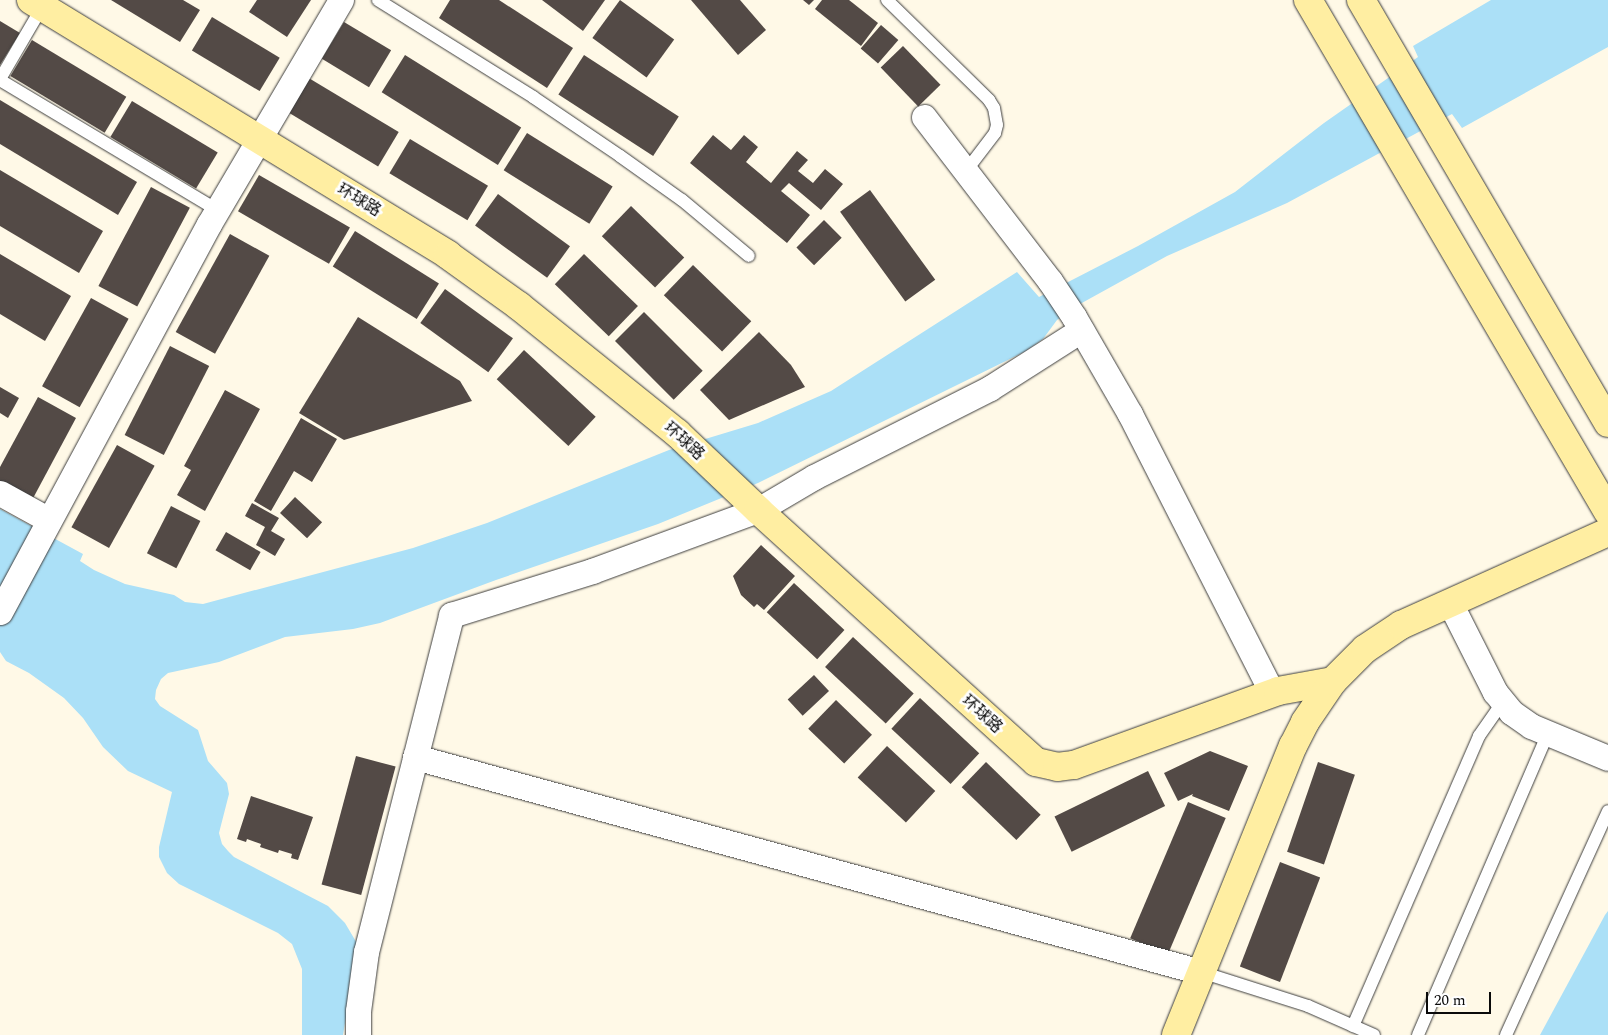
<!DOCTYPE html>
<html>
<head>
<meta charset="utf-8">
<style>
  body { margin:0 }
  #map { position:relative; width:1608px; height:1035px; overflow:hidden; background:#fff9e7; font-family:Spectral,"Noto Sans SC",serif }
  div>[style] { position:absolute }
  .water>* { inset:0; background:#abe0f7 }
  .building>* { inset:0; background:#534a46; transform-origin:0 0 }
  .roads { filter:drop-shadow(0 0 1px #3d3d3d) drop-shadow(0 0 1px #3d3d3d) }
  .lane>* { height:12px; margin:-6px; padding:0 6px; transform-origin:6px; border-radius:6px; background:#fff }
  .street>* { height:25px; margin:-12.5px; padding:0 12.5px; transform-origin:12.5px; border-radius:12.5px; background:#fff }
  .secondary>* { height:28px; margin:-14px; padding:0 14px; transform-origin:14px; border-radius:14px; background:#ffeea2 }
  span { translate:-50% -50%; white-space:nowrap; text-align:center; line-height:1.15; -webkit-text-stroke:5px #fff; paint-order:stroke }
  .street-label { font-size:16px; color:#0a0a0a }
  .scale { position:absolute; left:1426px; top:992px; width:65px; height:22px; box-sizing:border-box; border:2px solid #0a0a0a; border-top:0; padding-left:6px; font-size:15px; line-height:18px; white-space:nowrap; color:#0a0a0a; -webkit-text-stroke:4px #fff; paint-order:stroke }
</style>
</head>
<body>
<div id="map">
  <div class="water">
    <div style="clip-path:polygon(1491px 0,1608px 0,1608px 47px,1462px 128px,1452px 114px,1287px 203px,1167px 256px,1080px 304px,1057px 320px,1043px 339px,1026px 351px,758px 483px,658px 524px,496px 580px,380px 623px,353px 629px,285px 637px,219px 662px,168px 673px,161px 679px,156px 690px,155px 699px,160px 706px,198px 730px,208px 761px,227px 783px,229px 794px,219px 833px,222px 844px,228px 851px,234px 857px,328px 906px,345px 923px,358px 945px,343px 1035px,302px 1035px,302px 969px,292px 944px,278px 933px,179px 884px,167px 873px,159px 857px,159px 847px,172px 792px,128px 771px,103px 747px,83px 718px,64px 698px,29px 673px,6px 661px,0 652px,0 509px,83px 554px,80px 561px,94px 570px,125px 584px,174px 595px,185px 602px,203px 604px,413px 548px,487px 523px,669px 450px,758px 423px,831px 391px,1017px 272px,1039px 297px,1138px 246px,1235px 192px,1324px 123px,1418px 57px,1413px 46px)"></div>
    <div style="clip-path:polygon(1608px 911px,1608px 1035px,1540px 1035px,1605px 915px)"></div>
  </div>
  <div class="building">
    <div style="clip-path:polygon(111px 0,183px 0,200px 10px,180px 42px)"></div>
    <div style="clip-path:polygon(257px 0,311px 0,287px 37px,249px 12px)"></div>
    <div style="clip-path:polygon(450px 0,499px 0,573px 48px,547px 88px,439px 18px)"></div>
    <div style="clip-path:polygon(542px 0,605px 0,583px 31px)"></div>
    <div style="left:620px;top:0;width:67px;height:47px;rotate:36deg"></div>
    <div style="clip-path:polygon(691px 0,740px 0,766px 30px,738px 55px)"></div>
    <div style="clip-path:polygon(803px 0,814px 0,809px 5px)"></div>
    <div style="clip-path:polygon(822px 0,849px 0,878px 23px,861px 46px,815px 9px)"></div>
    <div style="left:212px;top:17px;width:79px;height:39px;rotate:31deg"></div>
    <div style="clip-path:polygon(0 21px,20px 33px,0 65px)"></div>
    <div style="left:344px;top:22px;width:55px;height:43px;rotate:31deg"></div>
    <div style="left:881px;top:25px;width:23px;height:31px;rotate:41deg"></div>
    <div style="left:32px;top:40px;width:110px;height:42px;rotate:31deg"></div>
    <div style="left:903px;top:46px;width:54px;height:31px;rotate:46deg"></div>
    <div style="left:405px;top:55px;width:137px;height:44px;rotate:32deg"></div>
    <div style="left:584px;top:55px;width:113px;height:47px;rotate:33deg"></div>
    <div style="left:307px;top:77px;width:107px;height:40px;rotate:31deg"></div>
    <div style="clip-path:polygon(0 100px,137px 182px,118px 215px,0 144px)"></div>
    <div style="left:132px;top:101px;width:100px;height:42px;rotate:31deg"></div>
    <div style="left:527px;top:133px;width:101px;height:44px;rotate:32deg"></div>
    <div style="clip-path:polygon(713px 135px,731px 150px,744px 135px,758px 147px,746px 162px,771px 183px,797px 151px,808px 160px,798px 171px,813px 183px,825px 169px,843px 184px,821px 210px,789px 183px,781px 191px,810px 215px,787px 243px,690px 163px)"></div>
    <div style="left:410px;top:139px;width:91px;height:40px;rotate:31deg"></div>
    <div style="clip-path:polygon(0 170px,103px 231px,79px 273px,0 226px)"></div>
    <div style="left:259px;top:175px;width:105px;height:42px;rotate:30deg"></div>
    <div style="left:151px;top:187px;width:44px;height:112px;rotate:28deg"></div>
    <div style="left:870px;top:190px;width:111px;height:37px;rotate:54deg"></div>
    <div style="left:498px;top:194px;width:89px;height:39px;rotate:36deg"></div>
    <div style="left:631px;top:206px;width:74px;height:42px;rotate:44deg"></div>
    <div style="left:824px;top:220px;width:25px;height:39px;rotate:45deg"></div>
    <div style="left:355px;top:231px;width:99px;height:42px;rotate:32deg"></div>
    <div style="left:230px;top:234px;width:45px;height:112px;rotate:29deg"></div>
    <div style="clip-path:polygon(0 254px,71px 296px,45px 341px,0 314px)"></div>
    <div style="left:584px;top:254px;width:75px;height:42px;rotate:44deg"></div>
    <div style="left:693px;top:265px;width:81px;height:42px;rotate:44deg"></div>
    <div style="left:445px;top:289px;width:84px;height:42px;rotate:36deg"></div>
    <div style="left:91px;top:298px;width:43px;height:101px;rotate:29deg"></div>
    <div style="left:644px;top:312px;width:83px;height:41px;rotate:45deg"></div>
    <div style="clip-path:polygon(358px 317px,460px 381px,472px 401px,344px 440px,299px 413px)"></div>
    <div style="clip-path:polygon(759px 332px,791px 365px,805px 387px,729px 420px,700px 390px)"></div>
    <div style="left:170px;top:346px;width:44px;height:100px;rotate:27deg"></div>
    <div style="left:524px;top:350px;width:98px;height:40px;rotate:43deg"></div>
    <div style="clip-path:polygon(0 387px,19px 398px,8px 418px,0 413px)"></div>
    <div style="clip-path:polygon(225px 390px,260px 409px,205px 511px,177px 495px,191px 470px,184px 466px)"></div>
    <div style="clip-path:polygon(38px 397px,76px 418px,31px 502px,0 486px,0 467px)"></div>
    <div style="clip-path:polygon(301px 418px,337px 439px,312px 482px,294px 471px,271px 511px,254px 501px)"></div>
    <div style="left:117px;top:445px;width:43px;height:94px;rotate:29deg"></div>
    <div style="left:295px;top:497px;width:37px;height:22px;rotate:43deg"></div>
    <div style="clip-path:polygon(252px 503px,279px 518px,271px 531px,285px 539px,275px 556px,256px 545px,265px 527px,245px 516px)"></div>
    <div style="left:171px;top:506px;width:33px;height:53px;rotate:27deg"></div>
    <div style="left:226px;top:532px;width:40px;height:21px;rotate:30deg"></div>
    <div style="clip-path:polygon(761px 545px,795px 576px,764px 610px,757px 604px,754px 607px,741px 595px,733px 576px)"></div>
    <div style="left:794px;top:583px;width:69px;height:40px;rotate:43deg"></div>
    <div style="left:853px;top:637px;width:83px;height:41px;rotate:43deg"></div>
    <div style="left:814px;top:675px;width:22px;height:36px;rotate:47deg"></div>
    <div style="left:920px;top:698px;width:81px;height:42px;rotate:43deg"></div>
    <div style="left:836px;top:700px;width:50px;height:40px;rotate:44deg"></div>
    <div style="left:887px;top:746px;width:66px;height:43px;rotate:43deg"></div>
    <div style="clip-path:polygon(1210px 751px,1248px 766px,1229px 811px,1192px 796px,1193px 794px,1178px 801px,1164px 773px)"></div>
    <div style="left:356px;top:756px;width:41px;height:133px;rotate:15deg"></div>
    <div style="left:986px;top:762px;width:76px;height:35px;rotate:44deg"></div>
    <div style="left:1318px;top:762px;width:39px;height:95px;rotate:19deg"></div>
    <div style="left:1148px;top:771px;width:39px;height:104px;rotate:64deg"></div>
    <div style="clip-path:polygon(251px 796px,313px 817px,298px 860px,291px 858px,292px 854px,279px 850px,278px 853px,260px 847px,261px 844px,247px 839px,246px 842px,237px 839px)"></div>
    <div style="left:1188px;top:802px;width:41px;height:148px;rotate:23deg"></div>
    <div style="left:1280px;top:862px;width:43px;height:112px;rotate:21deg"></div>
  </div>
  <div class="roads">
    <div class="lane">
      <div style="left:378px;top:0;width:183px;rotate:32deg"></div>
      <div style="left:533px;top:97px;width:105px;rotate:34.1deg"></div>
      <div style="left:620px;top:156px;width:76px;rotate:35.4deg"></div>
      <div style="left:682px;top:200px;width:87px;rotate:39.9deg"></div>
      <div style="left:887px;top:0;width:143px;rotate:44.4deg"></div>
      <div style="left:989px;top:100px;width:9px;rotate:58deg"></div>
      <div style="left:994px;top:108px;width:17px;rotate:80deg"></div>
      <div style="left:997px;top:125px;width:8px;rotate:104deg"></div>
      <div style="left:995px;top:133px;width:48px;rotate:127.3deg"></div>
      <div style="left:0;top:79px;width:83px;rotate:-59.7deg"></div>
      <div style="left:0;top:80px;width:253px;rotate:30.9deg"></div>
      <div style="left:1201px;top:972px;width:112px;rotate:17.6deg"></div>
      <div style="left:1308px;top:1006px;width:72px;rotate:23.7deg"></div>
      <div style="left:1353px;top:1026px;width:316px;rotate:-66.5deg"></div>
      <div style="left:1479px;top:736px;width:40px;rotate:-55.1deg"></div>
      <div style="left:1418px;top:1035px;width:329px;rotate:-66.7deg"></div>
      <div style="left:1506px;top:1035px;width:246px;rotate:-65.5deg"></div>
    </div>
    <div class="street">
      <div style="left:924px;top:117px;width:207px;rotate:52.5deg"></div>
      <div style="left:1050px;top:281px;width:43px;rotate:56.3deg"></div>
      <div style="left:1074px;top:317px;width:112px;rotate:60deg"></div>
      <div style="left:1130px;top:414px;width:313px;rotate:63deg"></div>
      <div style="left:0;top:493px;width:56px;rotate:28.9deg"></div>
      <div style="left:1450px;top:603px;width:100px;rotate:63.2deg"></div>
      <div style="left:1495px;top:692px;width:26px;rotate:51deg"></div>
      <div style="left:1511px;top:712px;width:24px;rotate:35deg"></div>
      <div style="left:1531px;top:726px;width:83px;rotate:22.6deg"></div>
      <div style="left:0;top:612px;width:441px;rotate:-61.7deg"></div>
      <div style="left:209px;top:224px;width:260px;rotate:-59.5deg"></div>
      <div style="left:415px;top:757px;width:815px;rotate:15.3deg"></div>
      <div style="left:358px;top:1035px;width:24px;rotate:-90deg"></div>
      <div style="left:358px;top:1011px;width:60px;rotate:-82.3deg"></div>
      <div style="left:366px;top:952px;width:348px;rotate:-75.8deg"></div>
      <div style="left:451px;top:615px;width:148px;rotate:-17.3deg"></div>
      <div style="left:592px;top:571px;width:177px;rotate:-20.2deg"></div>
      <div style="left:758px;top:510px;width:65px;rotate:-30.5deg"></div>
      <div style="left:814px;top:477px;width:197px;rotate:-26.8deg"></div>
      <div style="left:990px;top:388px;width:108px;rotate:-32.5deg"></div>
    </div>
    <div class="secondary">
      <div style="left:31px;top:0;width:489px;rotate:31.4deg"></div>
      <div style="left:448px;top:255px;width:87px;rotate:35.7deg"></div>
      <div style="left:519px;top:306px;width:203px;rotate:38.8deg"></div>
      <div style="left:677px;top:433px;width:112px;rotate:43.5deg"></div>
      <div style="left:758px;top:510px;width:375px;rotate:42.2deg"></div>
      <div style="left:1036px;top:762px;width:22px;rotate:13deg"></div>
      <div style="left:1057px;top:767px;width:17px;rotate:-7deg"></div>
      <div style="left:1074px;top:765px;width:217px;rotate:-19.9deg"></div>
      <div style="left:1278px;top:691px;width:56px;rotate:-10.3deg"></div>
      <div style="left:1308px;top:0;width:593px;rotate:59.63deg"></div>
      <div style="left:1361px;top:0;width:490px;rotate:59.7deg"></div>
      <div style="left:1176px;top:1035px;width:312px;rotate:-68deg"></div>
      <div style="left:1293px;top:746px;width:27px;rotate:-63deg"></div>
      <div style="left:1305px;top:722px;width:50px;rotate:-55.7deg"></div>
      <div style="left:1333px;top:681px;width:45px;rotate:-45deg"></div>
      <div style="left:1365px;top:649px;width:43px;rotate:-33.7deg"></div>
      <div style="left:1401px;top:625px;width:227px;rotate:-24.2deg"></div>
    </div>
  </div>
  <div class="street-label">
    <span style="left:359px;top:200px;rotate:31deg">环球路</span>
    <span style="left:684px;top:441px;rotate:42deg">环球路</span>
    <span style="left:982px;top:714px;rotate:42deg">环球路</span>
  </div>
  <div class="scale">20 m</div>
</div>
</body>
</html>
